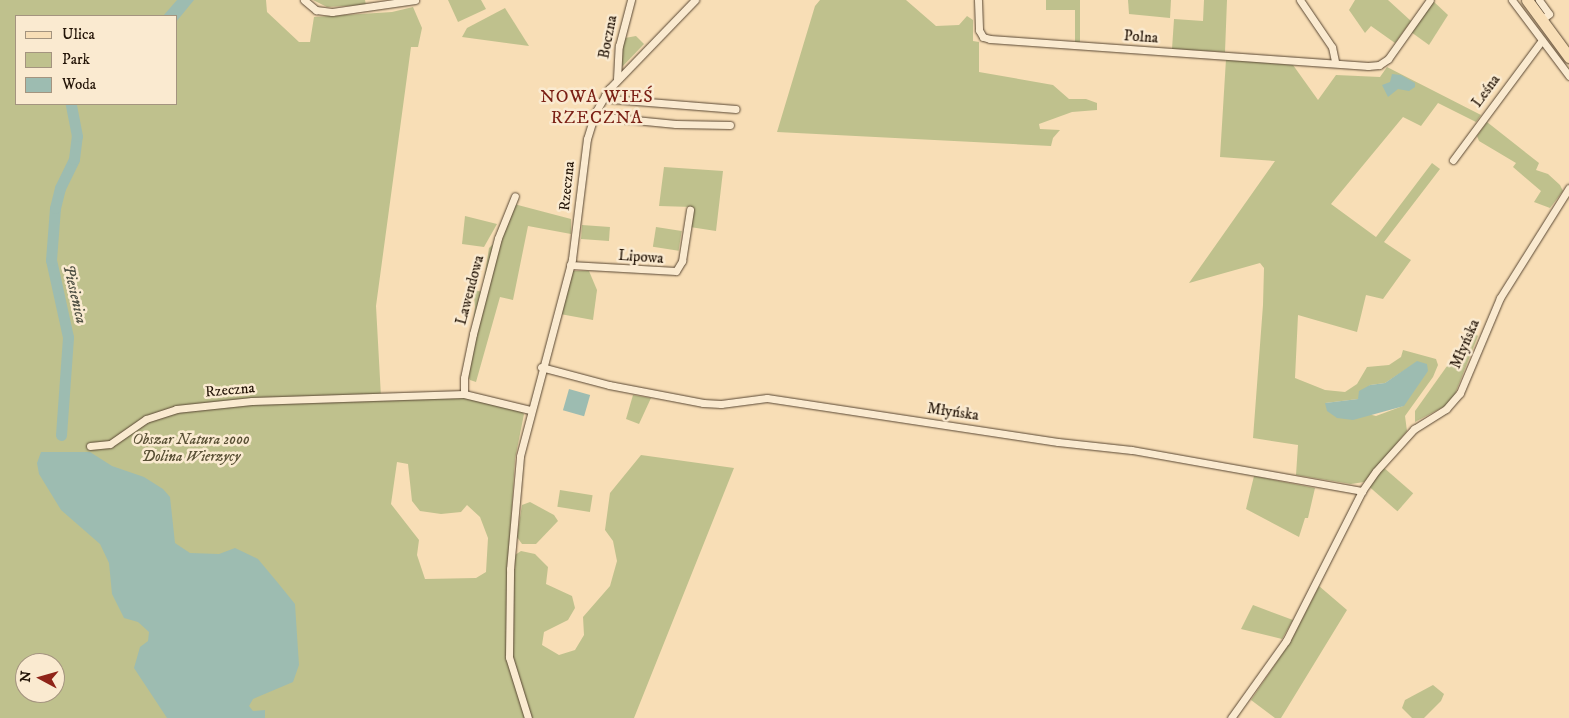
<!DOCTYPE html>
<html>
<head>
<meta charset="utf-8">
<style>
  body { margin:0 }
  #map { position:relative; width:1569px; height:718px; overflow:hidden; background:#f8deb6; font-family:"IM FELL DW Pica",serif }
  div>[style] { position:absolute }
  .green>* { inset:0; background:#bfc18d; transform-origin:0 0 }
  .water>* { inset:0; background:#9dbcb1; transform-origin:0 0 }
  .river>* { height:11px; margin:-5.5px; padding:0 5.5px; transform-origin:5.5px; border-radius:5.5px; background:#9dbcb1 }
  .roads { filter:drop-shadow(0 0 1px #584632) drop-shadow(0 0 1px #584632) }
  .street>* { height:7px; margin:-3.5px; padding:0 3.5px; transform-origin:3.5px; border-radius:3.5px; background:#faead0 }
  .primary>* { height:11px; margin:-5.5px; padding:0 5.5px; transform-origin:5.5px; border-radius:5.5px; background:#f8deb6 }
  span { translate:-50% -50%; white-space:nowrap; text-align:center; line-height:1.15; -webkit-text-stroke:5px #faead0; paint-order:stroke }
  .street-label { font-size:15px; color:#221306 }
  .park-label { font-size:15px; color:#595035; font-style:italic }
  .water-label { font-size:16px; color:#4d4e42; font-style:italic }
  .quarter-label { font-size:18px; color:#7a1f14; letter-spacing:1px }
  .legend { position:absolute; left:15px; top:15px; width:162px; height:90px; box-sizing:border-box; background:#faead0; border:1px solid #a4947f; margin:0; padding:6px 9px; list-style:none; font-size:15px; color:#221306 }
  .legend li { display:flex; align-items:center; gap:10px; height:25px }
  .legend b { width:25px; border:1px solid #a4947f }
  .north { position:absolute; left:15px; top:653px; width:50px; height:50px; box-sizing:border-box; background:#faead0; border:1px solid #a4947f; border-radius:50%; rotate:276deg; font-size:14px; font-weight:700; line-height:20px; text-align:center; color:#221306 }
  .north::after { content:''; display:block; margin:auto; width:18px; height:22px; background:#8f2418; clip-path:polygon(50% 0,100% 100%,50% 72%,0 100%) }
</style>
</head>
<body>
<div id="map">
  <div class="green">
    <div style="clip-path:polygon(evenodd,0 0,266px 0,267px 12px,299px 42px,310px 42px,314px 17px,392px 12px,413px 7px,422px 28px,418px 47px,411px 47px,376px 306px,381px 397px,462px 396px,520px 410px,524px 414px,515px 459px,508px 568px,515px 569px,515px 555px,521px 551px,535px 554px,548px 567px,546px 584px,572px 596px,575px 608px,568px 620px,544px 632px,542px 645px,559px 655px,575px 650px,584px 635px,583px 617px,610px 586px,617px 561px,613px 541px,605px 530px,610px 493px,641px 455px,734px 468px,634px 718px,0 718px,0 0,16px 16px,176px 16px,176px 104px,16px 104px,16px 16px,0 0,397px 462px,408px 464px,412px 501px,420px 511px,441px 514px,461px 512px,467px 505px,480px 517px,488px 538px,486px 572px,476px 578px,425px 579px,417px 555px,419px 540px,391px 504px,397px 462px,0 0,25px 663px,55px 663px,55px 693px,25px 693px,25px 663px)"></div>
    <div style="clip-path:polygon(313px 0,365px 0,366px 5px,327px 7px)"></div>
    <div style="clip-path:polygon(448px 0,481px 0,486px 9px,458px 22px)"></div>
    <div style="clip-path:polygon(820px 0,906px 0,936px 26px,959px 25px,967px 16px,973px 20px,973px 41px,979px 42px,979px 72px,1053px 85px,1069px 99px,1086px 99px,1097px 103px,1097px 110px,1072px 112px,1039px 124px,1040px 129px,1060px 130px,1053px 138px,1051px 146px,777px 132px,815px 6px)"></div>
    <div style="clip-path:polygon(1046px 0,1080px 0,1080px 43px,1075px 42px,1075px 10px,1046px 10px)"></div>
    <div style="clip-path:polygon(1128px 0,1171px 0,1170px 18px,1129px 14px)"></div>
    <div style="clip-path:polygon(1204px 0,1227px 0,1225px 52px,1172px 49px,1174px 19px,1203px 21px)"></div>
    <div style="clip-path:polygon(1355px 0,1388px 0,1411px 21px,1395px 43px,1371px 26px,1365px 33px,1349px 10px)"></div>
    <div style="clip-path:polygon(1433px 1px,1448px 15px,1429px 45px,1411px 32px)"></div>
    <div style="clip-path:polygon(505px 8px,529px 46px,462px 37px,467px 28px)"></div>
    <div style="clip-path:polygon(636px 36px,644px 44px,621px 68px,622px 43px,625px 38px)"></div>
    <div style="clip-path:polygon(evenodd,1226px 59px,1293px 65px,1318px 100px,1336px 75px,1380px 77px,1387px 67px,1481px 115px,1476px 122px,1438px 103px,1421px 126px,1403px 117px,1331px 204px,1376px 237px,1432px 163px,1440px 169px,1384px 242px,1411px 260px,1383px 299px,1366px 295px,1357px 332px,1298px 315px,1295px 378px,1325px 390px,1345px 392px,1357px 384px,1367px 367px,1389px 365px,1401px 357px,1403px 350px,1436px 359px,1438px 365px,1433px 377px,1405px 416px,1407px 431px,1364px 482px,1351px 484px,1296px 475px,1298px 445px,1253px 438px,1263px 305px,1264px 268px,1260px 263px,1189px 283px,1275px 161px,1220px 157px,1226px 59px,1417px 362px,1403px 406px,1376px 416px,1325px 403px,1358px 399px,1370px 385px,1385px 383px,1417px 362px)"></div>
    <div style="clip-path:polygon(1487px 122px,1539px 163px,1536px 170px,1548px 174px,1560px 185px,1563px 191px,1550px 208px,1534px 202px,1541px 191px,1513px 167px,1516px 163px,1479px 141px,1477px 136px)"></div>
    <div style="clip-path:polygon(664px 167px,723px 171px,716px 231px,690px 227px,692px 207px,659px 206px)"></div>
    <div style="clip-path:polygon(514px 204px,571px 219px,571px 234px,528px 226px,513px 300px,500px 297px,476px 382px,470px 380px,467px 374px,475px 307px,474px 295px,467px 288px,482px 292px,489px 248px,500px 238px)"></div>
    <div style="clip-path:polygon(465px 216px,497px 224px,484px 247px,462px 244px)"></div>
    <div style="left:582px;top:225px;width:28px;height:14px;rotate:4deg"></div>
    <div style="left:656px;top:227px;width:26px;height:20px;rotate:9deg"></div>
    <div style="clip-path:polygon(573px 271px,589px 271px,597px 290px,593px 320px,560px 314px)"></div>
    <div style="clip-path:polygon(1472px 331px,1478px 336px,1455px 394px,1445px 406px,1415px 422px,1415px 411px)"></div>
    <div style="clip-path:polygon(633px 395px,651px 398px,639px 424px,626px 419px)"></div>
    <div style="left:1383px;top:467px;width:40px;height:24px;rotate:41deg"></div>
    <div style="clip-path:polygon(1254px 476px,1315px 488px,1308px 518px,1305px 518px,1299px 537px,1246px 509px)"></div>
    <div style="left:560px;top:490px;width:33px;height:17px;rotate:9deg"></div>
    <div style="clip-path:polygon(530px 502px,554px 515px,558px 521px,536px 544px,522px 544px,517px 537px,522px 505px)"></div>
    <div style="clip-path:polygon(1319px 586px,1347px 610px,1281px 718px,1275px 718px,1251px 700px,1291px 641px)"></div>
    <div style="clip-path:polygon(1253px 605px,1293px 620px,1282px 639px,1241px 629px)"></div>
    <div style="clip-path:polygon(1433px 685px,1444px 694px,1441px 701px,1424px 718px,1412px 718px,1402px 708px,1405px 700px)"></div>
  </div>
  <div class="water">
    <div style="clip-path:polygon(177px 0,194px 0,176px 22px,176px 16px,163px 16px)"></div>
    <div style="clip-path:polygon(1392px 74px,1401px 75px,1415px 83px,1415px 87px,1409px 91px,1398px 89px,1388px 97px,1382px 85px,1390px 82px)"></div>
    <div style="clip-path:polygon(1417px 361px,1427px 364px,1428px 371px,1404px 406px,1353px 420px,1337px 418px,1327px 411px,1325px 403px,1358px 399px,1359px 391px,1370px 385px,1385px 383px)"></div>
    <div style="left:569px;top:389px;width:22px;height:22px;rotate:16deg"></div>
    <div style="clip-path:polygon(41px 452px,90px 452px,112px 466px,144px 477px,163px 489px,170px 497px,175px 543px,190px 553px,219px 554px,235px 548px,258px 559px,278px 583px,295px 604px,299px 665px,293px 682px,253px 699px,249px 706px,253px 711px,265px 710px,265px 718px,167px 718px,134px 668px,140px 647px,148px 641px,149px 632px,138px 622px,124px 618px,112px 594px,109px 563px,100px 544px,61px 510px,39px 474px,37px 463px)"></div>
  </div>
  <div class="river">
    <div style="left:61px;top:435px;width:98px;rotate:-85.9deg"></div>
    <div style="left:68px;top:337px;width:79px;rotate:-102.4deg"></div>
    <div style="left:51px;top:260px;width:52px;rotate:-85.6deg"></div>
    <div style="left:55px;top:208px;width:21px;rotate:-76deg"></div>
    <div style="left:60px;top:188px;width:32px;rotate:-64deg"></div>
    <div style="left:74px;top:159px;width:23px;rotate:-83deg"></div>
    <div style="left:77px;top:136px;width:33px;rotate:-101deg"></div>
  </div>
  <div class="roads">
    <div class="street">
      <div style="left:304px;top:0;width:16px;rotate:40deg"></div>
      <div style="left:316px;top:10px;width:16px;rotate:7deg"></div>
      <div style="left:332px;top:12px;width:84px;rotate:-8.2deg"></div>
      <div style="left:978px;top:0;width:30px;rotate:88deg"></div>
      <div style="left:979px;top:30px;width:8px;rotate:60deg"></div>
      <div style="left:983px;top:37px;width:7px;rotate:16deg"></div>
      <div style="left:990px;top:39px;width:379px;rotate:4.1deg"></div>
      <div style="left:1368px;top:66px;width:11px;rotate:-5deg"></div>
      <div style="left:1379px;top:65px;width:11px;rotate:-34deg"></div>
      <div style="left:1388px;top:59px;width:72px;rotate:-54.6deg"></div>
      <div style="left:1300px;top:0;width:57px;rotate:55.8deg"></div>
      <div style="left:1332px;top:47px;width:14px;rotate:78deg"></div>
      <div style="left:1512px;top:0;width:95px;rotate:53.1deg"></div>
      <div style="left:1539px;top:0;width:17px;rotate:54deg"></div>
      <div style="left:1549px;top:14px;width:10px;rotate:143deg"></div>
      <div style="left:617px;top:79px;width:33px;rotate:-87deg"></div>
      <div style="left:619px;top:46px;width:48px;rotate:-75.4deg"></div>
      <div style="left:605px;top:95px;width:7px;rotate:34deg"></div>
      <div style="left:611px;top:99px;width:125px;rotate:4.6deg"></div>
      <div style="left:594px;top:116px;width:82px;rotate:5.6deg"></div>
      <div style="left:676px;top:124px;width:54px;rotate:1.1deg"></div>
      <div style="left:1453px;top:160px;width:149px;rotate:-53.4deg"></div>
      <div style="left:570px;top:265px;width:106px;rotate:3.2deg"></div>
      <div style="left:676px;top:271px;width:12px;rotate:-59deg"></div>
      <div style="left:682px;top:261px;width:52px;rotate:-81.1deg"></div>
      <div style="left:541px;top:367px;width:70px;rotate:14.8deg"></div>
      <div style="left:609px;top:385px;width:96px;rotate:10.8deg"></div>
      <div style="left:703px;top:403px;width:18px;rotate:3deg"></div>
      <div style="left:721px;top:404px;width:46px;rotate:-7.4deg"></div>
      <div style="left:767px;top:398px;width:294px;rotate:8.6deg"></div>
      <div style="left:1058px;top:442px;width:74px;rotate:6.2deg"></div>
      <div style="left:1132px;top:450px;width:234px;rotate:10.1deg"></div>
      <div style="left:464px;top:394px;width:16px;rotate:-90deg"></div>
      <div style="left:464px;top:378px;width:45px;rotate:-78.4deg"></div>
      <div style="left:473px;top:334px;width:99px;rotate:-75.4deg"></div>
      <div style="left:498px;top:238px;width:45px;rotate:-68deg"></div>
      <div style="left:90px;top:446px;width:20px;rotate:-6deg"></div>
      <div style="left:110px;top:444px;width:44px;rotate:-34.8deg"></div>
      <div style="left:146px;top:419px;width:32px;rotate:-18deg"></div>
      <div style="left:176px;top:409px;width:76px;rotate:-6deg"></div>
      <div style="left:252px;top:401px;width:212px;rotate:-1.9deg"></div>
      <div style="left:464px;top:394px;width:68px;rotate:13.6deg"></div>
      <div style="left:528px;top:718px;width:64px;rotate:-107.3deg"></div>
      <div style="left:509px;top:657px;width:88px;rotate:-89.3deg"></div>
      <div style="left:510px;top:569px;width:113px;rotate:-84.9deg"></div>
      <div style="left:520px;top:456px;width:204px;rotate:-75.2deg"></div>
      <div style="left:572px;top:259px;width:121px;rotate:-82.9deg"></div>
      <div style="left:587px;top:139px;width:27px;rotate:-73deg"></div>
      <div style="left:595px;top:113px;width:28px;rotate:-60deg"></div>
      <div style="left:609px;top:89px;width:124px;rotate:-46deg"></div>
      <div style="left:1231px;top:718px;width:95px;rotate:-54.5deg"></div>
      <div style="left:1286px;top:641px;width:168px;rotate:-63.1deg"></div>
      <div style="left:1362px;top:491px;width:24px;rotate:-55deg"></div>
      <div style="left:1376px;top:471px;width:57px;rotate:-47.9deg"></div>
      <div style="left:1414px;top:429px;width:38px;rotate:-32deg"></div>
      <div style="left:1446px;top:409px;width:21px;rotate:-49deg"></div>
      <div style="left:1460px;top:393px;width:103px;rotate:-67.2deg"></div>
      <div style="left:1500px;top:298px;width:130px;rotate:-57.9deg"></div>
    </div>
    <div class="primary">
      <div style="left:1527px;top:0;width:71px;rotate:53.6deg"></div>
    </div>
  </div>
  <div class="street-label">
    <span style="left:608px;top:37px;rotate:-79deg">Boczna</span>
    <span style="left:1141px;top:37px;rotate:4deg">Polna</span>
    <span style="left:1486px;top:91px;rotate:-54deg">Leśna</span>
    <span style="left:567px;top:186px;rotate:-84deg">Rzeczna</span>
    <span style="left:641px;top:257px;rotate:4deg">Lipowa</span>
    <span style="left:470px;top:290px;rotate:-75deg">Lawendowa</span>
    <span style="left:1465px;top:344px;rotate:-67deg">Młyńska</span>
    <span style="left:230px;top:390px;rotate:-5deg">Rzeczna</span>
    <span style="left:953px;top:412px;rotate:8deg">Młyńska</span>
  </div>
  <div class="park-label">
    <span style="left:191px;top:448px">Obszar Natura 2000<br>Dolina Wierzycy</span>
  </div>
  <div class="water-label">
    <span style="left:75px;top:294px;rotate:77deg">Piesienica</span>
  </div>
  <div class="quarter-label">
    <span style="left:597px;top:108px">NOWA WIEŚ<br>RZECZNA</span>
  </div>
  <ul class="legend">
  <li><b style="height:6px;background:#f8deb6"></b>Ulica</li>
  <li><b style="height:14px;background:#bfc18d"></b>Park</li>
  <li><b style="height:14px;background:#9dbcb1"></b>Woda</li>
  </ul>
  <div class="north">N</div>
</div>
</body>
</html>
